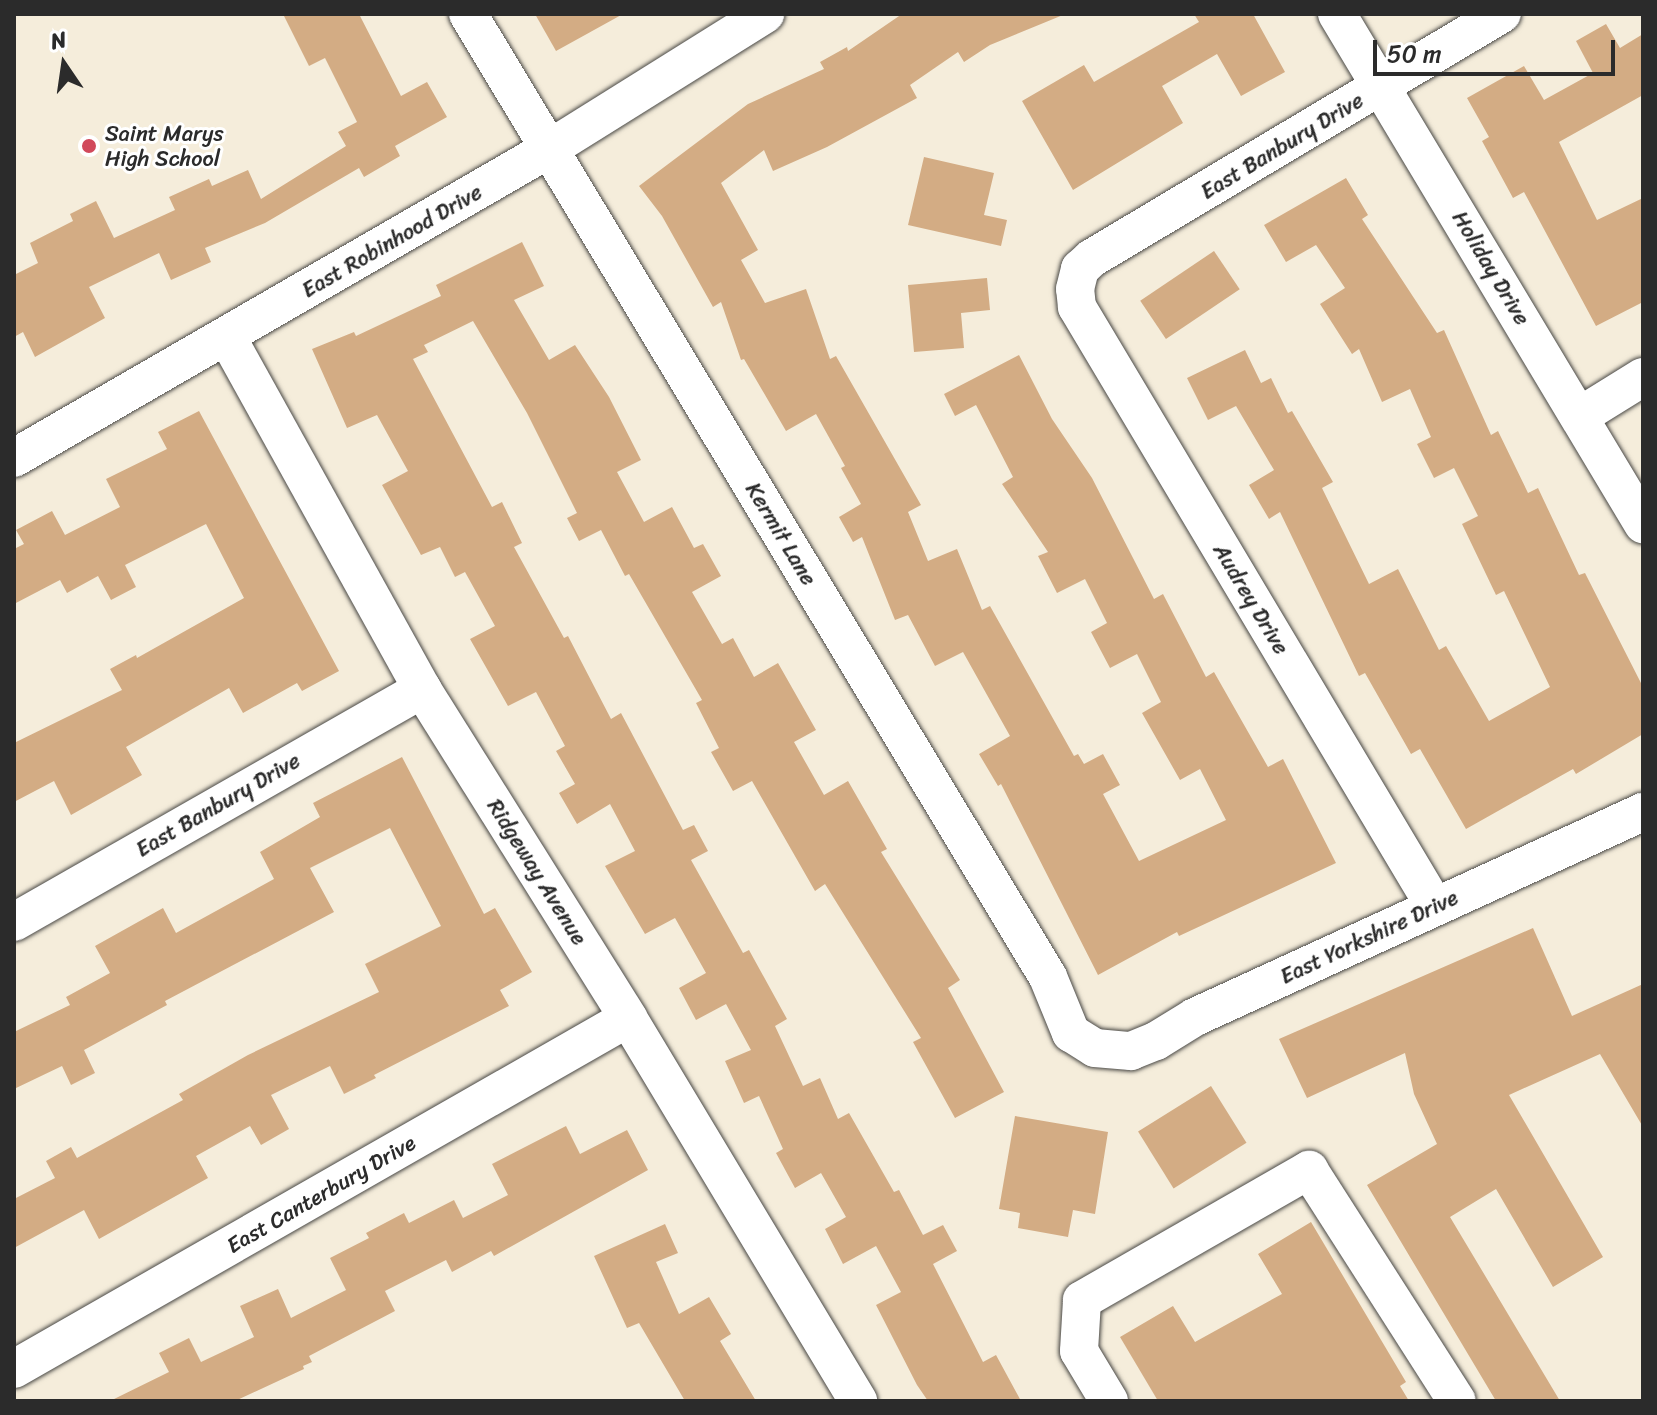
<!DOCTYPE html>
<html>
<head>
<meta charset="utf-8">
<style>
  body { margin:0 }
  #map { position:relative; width:1657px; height:1415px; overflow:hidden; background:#f5eddb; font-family:Sriracha,sans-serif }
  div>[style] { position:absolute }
  .building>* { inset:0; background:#d3ac84; transform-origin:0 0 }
  .roads { filter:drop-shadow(0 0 2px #494845) drop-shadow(0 0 2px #494845) }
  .minor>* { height:38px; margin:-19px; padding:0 19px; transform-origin:19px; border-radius:19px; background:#fff }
  .dots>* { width:22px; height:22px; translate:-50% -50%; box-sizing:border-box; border:4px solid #fff; border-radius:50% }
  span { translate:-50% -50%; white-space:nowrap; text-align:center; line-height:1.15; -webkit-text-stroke:6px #fff; paint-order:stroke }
  .poi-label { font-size:22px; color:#2b2b2b }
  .left { translate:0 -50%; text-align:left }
  .street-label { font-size:22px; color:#2b2b2b }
  .frame { position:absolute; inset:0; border:16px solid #2b2b2b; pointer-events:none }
  .north { position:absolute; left:24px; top:24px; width:80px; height:80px; -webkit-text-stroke:6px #fff; paint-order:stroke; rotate:347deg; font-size:22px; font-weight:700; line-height:32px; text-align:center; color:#2b2b2b }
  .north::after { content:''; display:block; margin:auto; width:28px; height:36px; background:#2b2b2b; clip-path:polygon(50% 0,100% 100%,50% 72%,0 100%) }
  .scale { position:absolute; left:1373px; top:40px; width:242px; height:36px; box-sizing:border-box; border:4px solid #2b2b2b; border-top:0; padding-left:10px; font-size:24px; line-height:28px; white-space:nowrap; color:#2b2b2b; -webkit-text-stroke:6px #fff; paint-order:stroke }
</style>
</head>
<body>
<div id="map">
  <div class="building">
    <div style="clip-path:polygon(283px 14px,359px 14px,401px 96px,427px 82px,447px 117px,395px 146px,400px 156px,364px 177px,359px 168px,265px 223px,205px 248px,211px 262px,171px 280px,159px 253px,89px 287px,105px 318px,35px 357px,23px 332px,14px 337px,14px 275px,38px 263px,30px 243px,73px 221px,70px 214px,96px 201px,114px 238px,175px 210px,169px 197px,209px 179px,212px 186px,248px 170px,261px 199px,346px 146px,338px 132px,357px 122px,325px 58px,309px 66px)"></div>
    <div style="clip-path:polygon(535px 14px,623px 14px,556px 51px)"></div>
    <div style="clip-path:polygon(902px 14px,1063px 15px,990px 45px,964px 62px,958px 52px,910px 85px,917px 98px,827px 147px,773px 171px,764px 150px,721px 183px,758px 250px,741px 260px,765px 303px,806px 289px,830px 359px,836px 356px,921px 505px,908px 512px,928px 561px,957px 549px,982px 610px,990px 606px,1074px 756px,1078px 754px,1084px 764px,1103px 754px,1120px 785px,1103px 794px,1139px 861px,1226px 820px,1200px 769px,1180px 780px,1142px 713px,1161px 702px,1137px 654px,1110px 668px,1091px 632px,1107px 623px,1085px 579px,1057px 593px,1038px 556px,1048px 552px,1002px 484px,1013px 477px,976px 405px,955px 416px,944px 394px,1019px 355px,1052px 419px,1092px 478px,1154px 599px,1163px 594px,1206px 677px,1214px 672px,1268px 767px,1283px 759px,1336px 863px,1179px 936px,1177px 932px,1098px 975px,1001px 784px,998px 786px,979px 754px,1010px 736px,963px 652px,935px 666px,908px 615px,895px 620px,862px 537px,853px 542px,839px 517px,861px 504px,841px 468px,845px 466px,816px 414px,786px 431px,744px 359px,741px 360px,721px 302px,713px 307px,662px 216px,639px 186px,748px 104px,824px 69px,820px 62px,847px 47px,848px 51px)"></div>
    <div style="clip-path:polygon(1194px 14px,1253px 14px,1285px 72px,1241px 96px,1217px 54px,1162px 86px,1183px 123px,1073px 190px,1022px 101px,1084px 65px,1094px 82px,1199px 22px)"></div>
    <div style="clip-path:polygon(1606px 24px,1620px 48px,1643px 34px,1643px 95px,1559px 142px,1597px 220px,1643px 198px,1643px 302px,1596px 326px,1524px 192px,1513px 198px,1482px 141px,1489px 137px,1467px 98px,1524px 66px,1544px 100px,1593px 73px,1576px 41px)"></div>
    <div style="clip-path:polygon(924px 157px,994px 173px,984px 215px,1007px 220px,1001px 246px,908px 225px)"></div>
    <div style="clip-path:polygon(1346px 178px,1368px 215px,1362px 219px,1437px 333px,1444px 330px,1491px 435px,1498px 431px,1528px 493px,1538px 488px,1579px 575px,1585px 573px,1643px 687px,1643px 734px,1576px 774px,1573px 769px,1466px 829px,1420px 749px,1411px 754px,1365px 673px,1359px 676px,1280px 512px,1269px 519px,1249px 485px,1274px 470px,1236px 406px,1208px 420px,1187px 378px,1245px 350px,1261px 383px,1271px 378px,1288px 413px,1292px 411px,1333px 482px,1322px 488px,1369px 584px,1398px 569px,1439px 650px,1446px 646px,1489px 721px,1550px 687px,1504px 591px,1496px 595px,1462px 524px,1478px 516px,1454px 468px,1434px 478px,1417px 444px,1431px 437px,1410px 389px,1382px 402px,1359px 349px,1352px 354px,1320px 304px,1345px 288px,1316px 245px,1286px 262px,1264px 225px)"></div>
    <div style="clip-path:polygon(522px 242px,544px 286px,514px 300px,549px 360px,575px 345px,609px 397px,641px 460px,617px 472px,644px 522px,672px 507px,694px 548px,703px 544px,721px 576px,692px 592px,722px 644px,733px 638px,754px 677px,778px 663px,816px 730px,794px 742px,824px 795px,848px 781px,887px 849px,881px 852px,960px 980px,948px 988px,1004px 1092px,955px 1118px,913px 1042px,921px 1038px,825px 884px,815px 891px,752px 781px,733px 791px,711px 752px,719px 748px,696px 703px,702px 700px,629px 574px,625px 576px,601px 530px,579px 541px,567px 518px,577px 513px,527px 413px,473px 321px,424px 345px,428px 352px,413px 359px,492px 507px,502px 502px,522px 543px,514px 547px,564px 638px,568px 636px,611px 719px,621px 713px,683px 830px,694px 825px,708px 851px,691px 860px,743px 953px,749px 950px,787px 1019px,775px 1026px,803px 1086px,820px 1078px,838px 1119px,849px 1113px,894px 1192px,899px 1190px,923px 1235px,943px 1225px,957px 1251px,933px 1264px,983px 1362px,996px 1355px,1021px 1401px,928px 1401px,917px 1385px,876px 1305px,901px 1292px,876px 1246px,843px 1264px,825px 1229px,846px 1217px,821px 1173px,795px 1188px,776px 1153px,783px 1149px,759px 1096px,744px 1103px,725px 1061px,751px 1050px,726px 1004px,696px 1020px,679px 988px,706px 973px,675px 918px,645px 934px,605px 866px,635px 851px,610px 804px,577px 824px,559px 793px,575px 784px,556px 751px,565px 746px,536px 692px,508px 706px,470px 639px,495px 626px,465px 572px,455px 577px,440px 547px,421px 555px,382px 485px,408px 471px,377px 415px,347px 428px,312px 349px,354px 332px,356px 336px,441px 296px,436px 285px)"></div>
    <div style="left:1214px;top:251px;width:46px;height:89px;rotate:56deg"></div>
    <div style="clip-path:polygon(987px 278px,990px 310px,961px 313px,964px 348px,914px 352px,908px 285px)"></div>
    <div style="clip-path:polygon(199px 411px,339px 671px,302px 691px,297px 683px,243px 713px,229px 688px,126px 747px,142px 775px,71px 815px,54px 781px,14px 802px,14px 743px,122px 690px,110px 669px,136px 655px,137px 658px,244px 598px,206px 524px,125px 565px,136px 587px,111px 600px,98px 576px,67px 593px,60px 580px,14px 604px,14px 549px,24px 544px,16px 530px,52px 511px,65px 535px,120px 507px,106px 479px,167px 449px,158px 432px)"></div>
    <div style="clip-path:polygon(402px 757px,484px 914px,495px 908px,532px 972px,500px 990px,509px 1006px,374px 1075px,376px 1078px,344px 1094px,330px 1066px,271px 1095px,289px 1129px,261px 1145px,250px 1126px,196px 1156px,208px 1178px,99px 1239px,84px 1210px,14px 1248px,14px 1199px,55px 1178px,46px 1161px,71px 1147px,77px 1158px,183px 1100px,179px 1094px,248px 1055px,379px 992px,365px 964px,441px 926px,390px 828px,310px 868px,334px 912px,165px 1001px,167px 1005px,84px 1050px,95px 1073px,71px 1085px,62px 1066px,14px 1089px,14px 1032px,70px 1005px,66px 997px,110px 973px,95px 946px,163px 908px,176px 933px,274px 879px,260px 852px,320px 817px,313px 803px)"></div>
    <div style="clip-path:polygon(1533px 928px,1572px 1016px,1643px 984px,1643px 1127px,1600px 1054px,1509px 1095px,1603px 1257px,1553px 1287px,1496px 1189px,1450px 1217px,1560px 1401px,1496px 1401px,1367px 1185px,1437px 1144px,1414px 1094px,1405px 1053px,1307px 1098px,1279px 1039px)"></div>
    <div style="left:1211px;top:1086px;width:67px;height:86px;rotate:58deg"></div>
    <div style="clip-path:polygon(1015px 1116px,1108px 1132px,1095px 1214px,1073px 1210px,1068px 1237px,1018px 1228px,1020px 1213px,999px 1209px)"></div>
    <div style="clip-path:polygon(566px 1126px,580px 1154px,627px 1130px,648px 1170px,494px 1256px,491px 1251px,452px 1272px,446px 1260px,385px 1291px,395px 1311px,309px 1356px,312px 1362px,303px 1366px,304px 1369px,235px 1401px,110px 1401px,169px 1372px,159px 1353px,189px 1338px,201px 1362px,254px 1337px,240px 1306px,278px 1289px,291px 1318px,346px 1290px,330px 1258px,369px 1238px,366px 1233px,404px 1213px,409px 1223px,454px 1200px,463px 1218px,508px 1195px,492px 1164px)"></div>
    <div style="clip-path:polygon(1311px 1222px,1406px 1382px,1400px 1386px,1409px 1401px,1158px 1401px,1120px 1337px,1173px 1306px,1195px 1342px,1282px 1294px,1258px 1254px)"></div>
    <div style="clip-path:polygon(665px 1224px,678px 1253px,656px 1262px,679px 1314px,709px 1297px,731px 1334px,720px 1341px,756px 1401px,685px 1401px,639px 1323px,627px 1328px,594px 1256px)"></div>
  </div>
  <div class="roads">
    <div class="minor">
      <div style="left:468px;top:14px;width:1124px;rotate:58.94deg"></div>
      <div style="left:1048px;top:977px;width:61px;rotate:67.7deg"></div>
      <div style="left:1071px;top:1033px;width:28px;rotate:32deg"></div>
      <div style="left:1095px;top:1048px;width:36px;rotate:5deg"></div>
      <div style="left:1131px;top:1051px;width:27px;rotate:-22deg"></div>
      <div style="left:1156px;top:1041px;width:46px;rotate:-31.6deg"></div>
      <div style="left:1195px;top:1017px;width:493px;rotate:-24.6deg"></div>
      <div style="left:1337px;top:14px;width:595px;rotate:59.04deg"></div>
      <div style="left:227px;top:337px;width:402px;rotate:61deg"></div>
      <div style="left:422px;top:689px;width:388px;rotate:57.9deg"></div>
      <div style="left:628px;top:1018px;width:447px;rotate:59deg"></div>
      <div style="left:1580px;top:416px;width:74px;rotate:-31.8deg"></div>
      <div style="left:14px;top:458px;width:618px;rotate:-30.01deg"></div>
      <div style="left:549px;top:149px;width:255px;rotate:-32deg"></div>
      <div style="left:1435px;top:907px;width:699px;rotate:-120.82deg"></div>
      <div style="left:1077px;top:307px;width:18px;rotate:-96deg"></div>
      <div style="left:1075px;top:289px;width:21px;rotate:-76deg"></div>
      <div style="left:1080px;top:269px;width:16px;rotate:-43deg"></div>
      <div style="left:1092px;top:258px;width:477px;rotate:-30.8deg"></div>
      <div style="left:14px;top:922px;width:470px;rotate:-29.7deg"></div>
      <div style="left:14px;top:1369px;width:707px;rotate:-29.75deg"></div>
      <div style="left:1109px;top:1401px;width:58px;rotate:-121deg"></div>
      <div style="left:1079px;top:1351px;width:51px;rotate:-86.6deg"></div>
      <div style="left:1082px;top:1300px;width:262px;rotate:-29.8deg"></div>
      <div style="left:1309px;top:1170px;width:274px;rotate:57.4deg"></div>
    </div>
  </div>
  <div class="dots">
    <div style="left:89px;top:146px;background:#d1495b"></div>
  </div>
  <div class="poi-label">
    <span class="left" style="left:105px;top:146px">Saint Marys<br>High School</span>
  </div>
  <div class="street-label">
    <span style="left:1282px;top:146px;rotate:-31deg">East Banbury Drive</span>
    <span style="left:392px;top:241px;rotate:-30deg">East Robinhood Drive</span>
    <span style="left:1491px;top:268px;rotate:59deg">Holiday Drive</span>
    <span style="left:781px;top:534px;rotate:59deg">Kermit Lane</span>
    <span style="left:1251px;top:599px;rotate:59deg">Audrey Drive</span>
    <span style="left:218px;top:805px;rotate:-30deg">East Banbury Drive</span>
    <span style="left:537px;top:872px;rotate:58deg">Ridgeway Avenue</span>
    <span style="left:1369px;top:937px;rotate:-25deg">East Yorkshire Drive</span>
    <span style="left:321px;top:1194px;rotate:-30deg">East Canterbury Drive</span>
  </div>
  <div class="frame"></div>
  <div class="north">N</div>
  <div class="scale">50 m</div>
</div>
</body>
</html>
